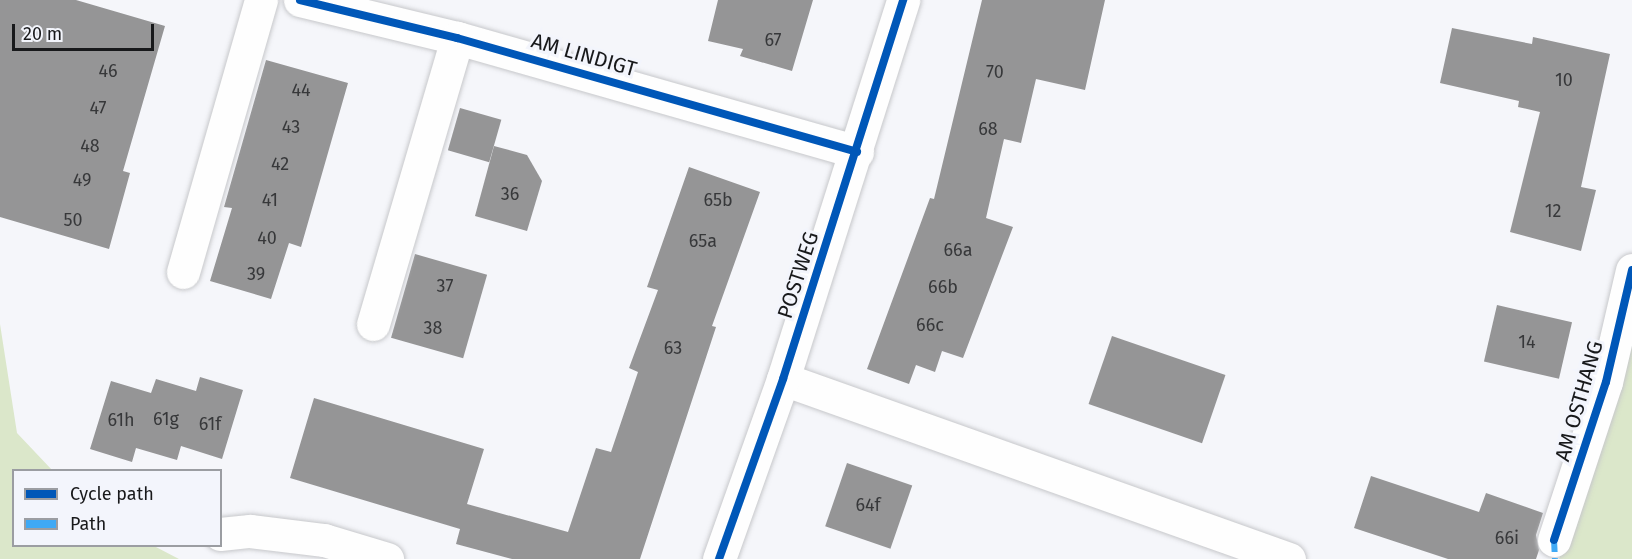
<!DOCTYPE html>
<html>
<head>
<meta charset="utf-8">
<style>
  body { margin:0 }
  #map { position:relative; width:1632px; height:559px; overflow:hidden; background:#f5f6fa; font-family:"Fira Sans",sans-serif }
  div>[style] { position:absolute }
  .green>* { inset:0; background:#dbe7ca }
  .building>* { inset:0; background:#959596; transform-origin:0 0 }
  .roads { filter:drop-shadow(0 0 2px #c7c8cb) drop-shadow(0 0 2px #c7c8cb) }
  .minor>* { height:33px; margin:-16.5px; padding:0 16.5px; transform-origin:16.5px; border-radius:16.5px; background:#fefefe }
  .quiet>* { height:6px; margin-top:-3px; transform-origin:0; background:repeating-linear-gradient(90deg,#3fa9f5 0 12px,transparent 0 18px) }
  .cycleway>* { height:8px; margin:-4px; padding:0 4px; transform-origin:4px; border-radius:4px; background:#0057b8 }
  span { translate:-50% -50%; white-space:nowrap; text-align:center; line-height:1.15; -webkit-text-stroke:6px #f3f5fc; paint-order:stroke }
  .number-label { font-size:18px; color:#37383a }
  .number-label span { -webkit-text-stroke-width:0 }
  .street-label { font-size:21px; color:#18191b }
  .legend { position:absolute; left:12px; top:469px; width:210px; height:78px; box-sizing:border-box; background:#f3f5fc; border:2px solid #9b9da2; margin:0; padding:8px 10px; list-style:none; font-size:18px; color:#18191b }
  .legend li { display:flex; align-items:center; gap:12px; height:30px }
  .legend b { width:30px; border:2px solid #9b9da2 }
  .scale { position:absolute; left:12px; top:24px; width:142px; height:27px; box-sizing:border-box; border:3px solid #18191b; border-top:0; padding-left:8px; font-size:18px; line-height:21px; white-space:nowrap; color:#18191b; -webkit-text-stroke:4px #f3f5fc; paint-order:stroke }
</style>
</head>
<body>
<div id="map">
  <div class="green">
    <div style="clip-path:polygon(0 324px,17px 433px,52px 470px,14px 470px,14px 546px,154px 546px,179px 559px,0 559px)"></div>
    <div style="clip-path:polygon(1632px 340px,1632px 559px,1559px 559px,1598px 453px)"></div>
  </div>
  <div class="building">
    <div style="clip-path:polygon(0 0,76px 0,165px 26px,123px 171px,130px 173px,109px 249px,0 217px)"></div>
    <div style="clip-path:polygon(718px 0,813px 0,792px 71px,740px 56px,743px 49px,708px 41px)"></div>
    <div style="clip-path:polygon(982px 0,1105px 0,1085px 90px,1036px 79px,1021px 143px,1004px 139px,986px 218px,1013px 227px,963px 358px,942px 351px,935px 372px,916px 365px,909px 384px,867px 369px,930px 198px,934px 199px)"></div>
    <div style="clip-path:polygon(1452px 28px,1532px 44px,1533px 37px,1610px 54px,1581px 187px,1596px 190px,1581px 251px,1510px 232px,1540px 112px,1518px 107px,1519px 101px,1440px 83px)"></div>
    <div style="clip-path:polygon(266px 60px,348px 83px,301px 247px,289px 243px,271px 299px,210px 281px,232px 208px,224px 207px)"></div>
    <div style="left:460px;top:108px;width:43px;height:44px;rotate:16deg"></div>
    <div style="clip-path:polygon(494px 146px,527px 155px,542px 181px,527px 231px,475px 216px)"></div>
    <div style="clip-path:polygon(689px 167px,760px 192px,712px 326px,716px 327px,640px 559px,512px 559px,456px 544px,464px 514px,460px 529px,290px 478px,314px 398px,484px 449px,467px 504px,568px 532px,596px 448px,611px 452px,638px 372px,629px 368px,658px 290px,647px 287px)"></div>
    <div style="left:415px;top:254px;width:75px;height:87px;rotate:16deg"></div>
    <div style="left:1497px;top:305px;width:77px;height:58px;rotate:13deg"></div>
    <div style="left:1112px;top:336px;width:120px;height:72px;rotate:19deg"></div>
    <div style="clip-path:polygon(200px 377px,243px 390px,222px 459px,181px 446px,177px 460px,136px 448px,132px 462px,90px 449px,111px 381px,151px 393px,156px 379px,196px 391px)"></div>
    <div style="left:847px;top:463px;width:69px;height:67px;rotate:19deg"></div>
    <div style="clip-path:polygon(1371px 476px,1479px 512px,1486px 493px,1543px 513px,1536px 535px,1539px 550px,1536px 559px,1448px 559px,1354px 528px)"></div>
  </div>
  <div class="roads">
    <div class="minor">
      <div style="left:300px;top:0;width:162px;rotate:13.6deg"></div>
      <div style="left:457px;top:38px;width:416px;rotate:15.9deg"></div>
      <div style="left:183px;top:272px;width:283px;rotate:-74deg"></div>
      <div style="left:373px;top:324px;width:298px;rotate:-73.6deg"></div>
      <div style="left:783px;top:379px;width:537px;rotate:19.58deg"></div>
      <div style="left:220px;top:534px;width:30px;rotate:-6deg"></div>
      <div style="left:250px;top:531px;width:75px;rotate:6.9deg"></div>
      <div style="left:324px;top:540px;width:66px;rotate:16.8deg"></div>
      <div style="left:1554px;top:540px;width:166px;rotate:-71.8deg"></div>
      <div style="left:1606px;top:382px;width:115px;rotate:-76.9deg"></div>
      <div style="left:719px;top:559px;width:191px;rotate:-70.4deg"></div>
      <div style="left:783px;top:379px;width:398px;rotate:-72.4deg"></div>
    </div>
  </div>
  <div class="quiet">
    <div style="left:1554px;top:540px;width:19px;rotate:87deg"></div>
  </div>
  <div class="cycleway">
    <div style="left:300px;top:0;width:162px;rotate:13.6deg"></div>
    <div style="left:457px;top:38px;width:416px;rotate:15.9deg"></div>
    <div style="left:1554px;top:540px;width:166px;rotate:-71.8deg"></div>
    <div style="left:1606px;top:382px;width:115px;rotate:-76.9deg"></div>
    <div style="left:719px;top:559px;width:191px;rotate:-70.4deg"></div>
    <div style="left:783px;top:379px;width:398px;rotate:-72.4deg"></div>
  </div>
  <div class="number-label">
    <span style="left:773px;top:40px">67</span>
    <span style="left:108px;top:71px">46</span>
    <span style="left:995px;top:72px">70</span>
    <span style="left:1564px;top:80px">10</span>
    <span style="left:301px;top:90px">44</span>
    <span style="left:98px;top:108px">47</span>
    <span style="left:291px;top:127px">43</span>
    <span style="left:988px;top:129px">68</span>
    <span style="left:90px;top:146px">48</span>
    <span style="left:280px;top:164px">42</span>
    <span style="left:82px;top:180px">49</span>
    <span style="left:510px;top:194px">36</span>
    <span style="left:270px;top:200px">41</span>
    <span style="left:718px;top:200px">65b</span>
    <span style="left:1553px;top:211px">12</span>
    <span style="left:73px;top:220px">50</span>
    <span style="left:267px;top:238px">40</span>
    <span style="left:703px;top:241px">65a</span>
    <span style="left:958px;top:250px">66a</span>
    <span style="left:256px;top:274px">39</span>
    <span style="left:445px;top:286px">37</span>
    <span style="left:943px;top:287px">66b</span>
    <span style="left:930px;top:325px">66c</span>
    <span style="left:433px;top:328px">38</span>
    <span style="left:1527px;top:342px">14</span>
    <span style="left:673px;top:348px">63</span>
    <span style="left:166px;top:419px">61g</span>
    <span style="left:121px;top:420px">61h</span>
    <span style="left:210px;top:424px">61f</span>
    <span style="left:868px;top:505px">64f</span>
    <span style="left:1507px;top:538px">66i</span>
  </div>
  <div class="street-label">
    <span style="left:584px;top:55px;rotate:16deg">AM LINDIGT</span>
    <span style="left:798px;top:275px;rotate:-72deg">POSTWEG</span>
    <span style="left:1579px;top:401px;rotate:-74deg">AM OSTHANG</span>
  </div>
  <ul class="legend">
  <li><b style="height:8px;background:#0057b8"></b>Cycle path</li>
  <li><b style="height:8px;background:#3fa9f5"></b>Path</li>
  </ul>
  <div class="scale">20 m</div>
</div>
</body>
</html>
